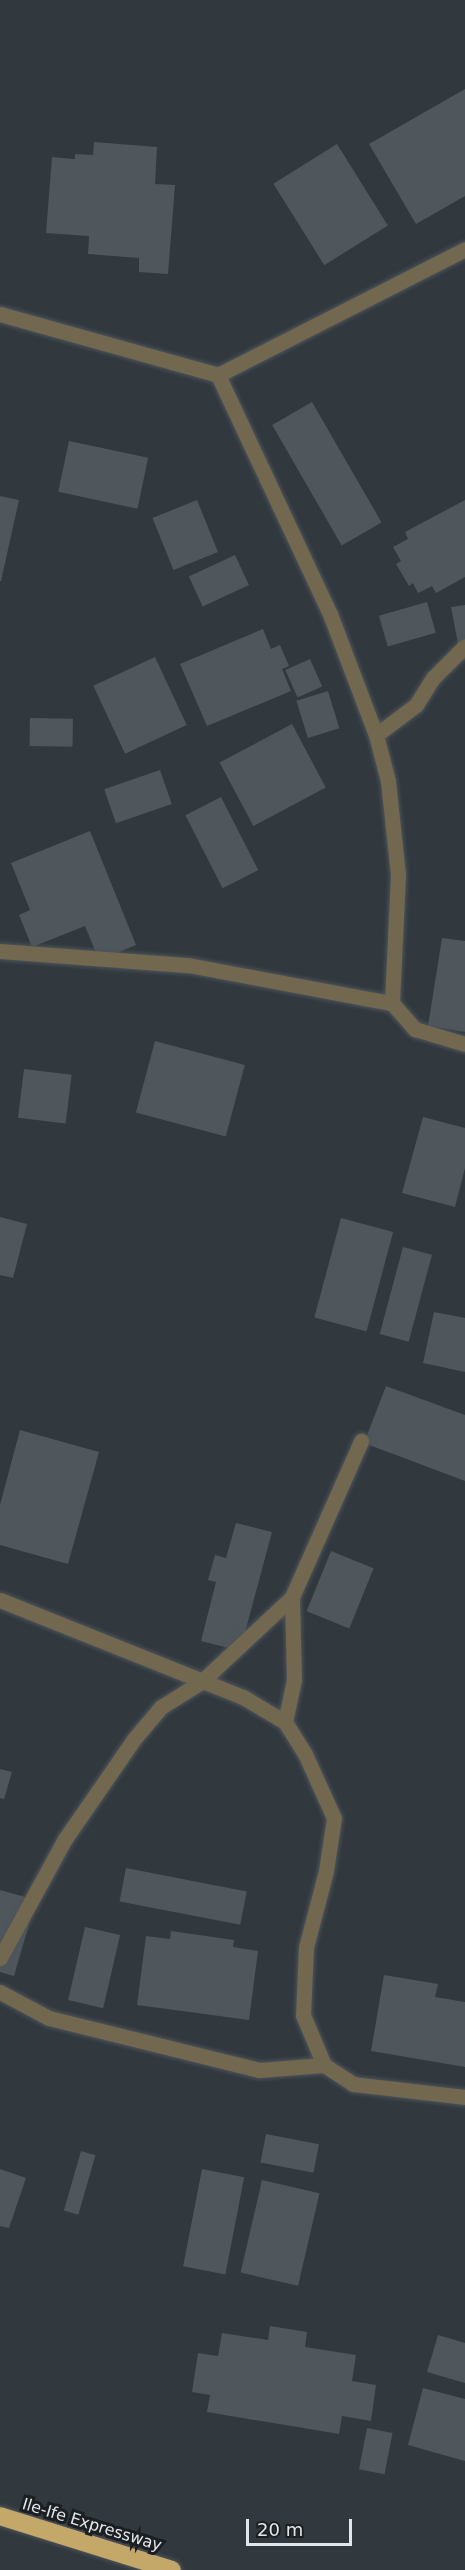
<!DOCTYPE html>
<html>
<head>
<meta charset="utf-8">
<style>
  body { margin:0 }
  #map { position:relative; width:465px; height:2570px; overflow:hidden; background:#31383e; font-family:"DejaVu Sans",sans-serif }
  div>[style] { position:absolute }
  .building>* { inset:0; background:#4f575d; transform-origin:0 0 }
  .roads { filter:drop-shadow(0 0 2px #4d545a) drop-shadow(0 0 2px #4d545a) }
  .minor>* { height:15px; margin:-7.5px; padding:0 7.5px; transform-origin:7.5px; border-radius:7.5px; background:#72674f }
  .highway>* { height:18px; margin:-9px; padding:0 9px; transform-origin:9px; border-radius:9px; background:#c3a86a }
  span { translate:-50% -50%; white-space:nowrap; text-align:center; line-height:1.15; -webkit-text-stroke:6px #1c1f22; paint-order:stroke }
  .street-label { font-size:16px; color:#e1e6ea }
  .scale { position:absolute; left:246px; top:2519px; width:106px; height:27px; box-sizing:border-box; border:3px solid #e1e6ea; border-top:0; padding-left:8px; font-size:18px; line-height:21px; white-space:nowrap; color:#e1e6ea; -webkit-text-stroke:4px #1c1f22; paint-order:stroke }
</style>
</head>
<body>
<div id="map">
  <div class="building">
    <div style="clip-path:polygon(465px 89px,465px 196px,416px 224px,369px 144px)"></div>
    <div style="clip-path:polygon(94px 142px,157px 147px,155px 184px,175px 185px,168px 274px,139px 272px,139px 258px,88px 254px,89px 236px,46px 233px,52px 157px,75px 159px,75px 154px,93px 155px)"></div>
    <div style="left:337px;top:144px;width:96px;height:75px;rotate:58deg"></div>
    <div style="left:312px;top:402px;width:139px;height:46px;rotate:60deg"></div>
    <div style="left:69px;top:441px;width:81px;height:52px;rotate:12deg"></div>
    <div style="clip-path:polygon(0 496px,19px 500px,1px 581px,0 581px)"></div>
    <div style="left:197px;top:500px;width:56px;height:48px;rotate:68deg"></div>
    <div style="clip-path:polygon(465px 500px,465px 577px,436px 593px,432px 586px,418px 593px,413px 583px,409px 586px,396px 564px,401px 561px,393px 547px,408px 539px,405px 532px)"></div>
    <div style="left:235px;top:555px;width:33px;height:51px;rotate:65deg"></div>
    <div style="left:427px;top:602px;width:32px;height:50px;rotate:74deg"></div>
    <div style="clip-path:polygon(465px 605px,465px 660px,461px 660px,451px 607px)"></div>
    <div style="clip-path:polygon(263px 629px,271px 649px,280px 645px,289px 666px,282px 669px,291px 691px,207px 726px,180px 664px)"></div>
    <div style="left:155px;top:657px;width:75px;height:68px;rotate:65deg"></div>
    <div style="left:310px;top:659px;width:30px;height:27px;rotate:66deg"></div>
    <div style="left:328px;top:691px;width:39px;height:33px;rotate:73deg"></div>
    <div style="left:30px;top:718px;width:43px;height:28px;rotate:1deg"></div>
    <div style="left:292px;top:724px;width:72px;height:82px;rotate:62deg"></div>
    <div style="left:160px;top:770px;width:36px;height:59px;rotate:71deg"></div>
    <div style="left:221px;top:797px;width:82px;height:40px;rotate:63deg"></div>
    <div style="clip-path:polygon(90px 831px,136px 945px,99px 960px,85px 926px,32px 947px,19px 915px,30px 910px,11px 863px)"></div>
    <div style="clip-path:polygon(442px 938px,465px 941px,465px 1032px,428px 1026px)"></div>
    <div style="left:155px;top:1041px;width:93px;height:74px;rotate:15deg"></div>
    <div style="left:24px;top:1069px;width:48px;height:49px;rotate:7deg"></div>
    <div style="clip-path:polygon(423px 1117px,465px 1128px,465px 1168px,455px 1207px,402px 1193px)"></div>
    <div style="clip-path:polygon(0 1217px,27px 1224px,13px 1278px,0 1275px)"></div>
    <div style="left:341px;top:1218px;width:54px;height:103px;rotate:15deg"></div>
    <div style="left:403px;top:1247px;width:30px;height:90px;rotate:15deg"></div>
    <div style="clip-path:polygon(434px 1312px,465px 1318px,465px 1372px,423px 1363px)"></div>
    <div style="clip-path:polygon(386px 1386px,465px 1415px,465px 1481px,364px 1443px)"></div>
    <div style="clip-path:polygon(20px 1430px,99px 1452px,68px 1564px,0 1545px,0 1505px)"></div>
    <div style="clip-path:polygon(236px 1523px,272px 1532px,240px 1651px,201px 1641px,216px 1582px,208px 1580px,215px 1555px,226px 1558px)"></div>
    <div style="left:331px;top:1551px;width:46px;height:65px;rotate:22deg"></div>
    <div style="clip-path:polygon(0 1769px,12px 1772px,4px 1799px,0 1798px)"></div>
    <div style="left:126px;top:1868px;width:123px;height:34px;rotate:11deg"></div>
    <div style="clip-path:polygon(0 1890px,36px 1900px,14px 1976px,0 1972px)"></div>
    <div style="left:85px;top:1927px;width:36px;height:75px;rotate:13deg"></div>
    <div style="clip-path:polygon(171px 1931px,234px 1940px,233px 1947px,258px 1951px,249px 2020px,137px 2005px,146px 1936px,170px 1939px)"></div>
    <div style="clip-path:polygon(384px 1975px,438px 1984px,435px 1997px,465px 2002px,465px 2067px,371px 2051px)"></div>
    <div style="left:266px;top:2134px;width:54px;height:29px;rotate:11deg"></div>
    <div style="left:81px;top:2151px;width:15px;height:62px;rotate:16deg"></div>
    <div style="clip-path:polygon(0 2169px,26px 2178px,9px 2228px,0 2226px)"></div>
    <div style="left:202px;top:2169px;width:43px;height:99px;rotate:11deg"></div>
    <div style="left:262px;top:2180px;width:59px;height:95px;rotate:13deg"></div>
    <div style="clip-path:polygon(270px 2326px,307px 2332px,305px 2347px,356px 2355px,352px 2381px,376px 2385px,371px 2421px,342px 2416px,339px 2434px,207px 2412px,210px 2395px,192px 2392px,198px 2353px,218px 2356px,222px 2333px,268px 2340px)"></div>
    <div style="clip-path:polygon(438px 2335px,465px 2343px,465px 2383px,427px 2372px)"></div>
    <div style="clip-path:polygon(423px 2388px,465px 2399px,465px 2461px,408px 2445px)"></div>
    <div style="left:367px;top:2428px;width:26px;height:42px;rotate:11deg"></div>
  </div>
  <div class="roads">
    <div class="minor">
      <div style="left:0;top:314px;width:226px;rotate:15.6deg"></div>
      <div style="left:218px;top:375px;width:264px;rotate:64.9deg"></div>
      <div style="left:330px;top:614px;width:129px;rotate:69.2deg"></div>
      <div style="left:376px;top:735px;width:48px;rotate:75.4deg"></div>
      <div style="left:388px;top:781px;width:95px;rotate:83.9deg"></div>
      <div style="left:398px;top:875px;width:128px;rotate:92.7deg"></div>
      <div style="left:392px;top:1003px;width:35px;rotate:49deg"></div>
      <div style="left:415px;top:1029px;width:52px;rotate:16.7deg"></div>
      <div style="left:218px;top:375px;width:277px;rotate:-27deg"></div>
      <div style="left:376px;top:735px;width:50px;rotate:-36.9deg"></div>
      <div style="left:416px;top:705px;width:32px;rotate:-58deg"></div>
      <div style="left:433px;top:678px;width:45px;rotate:-45deg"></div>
      <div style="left:0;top:951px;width:189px;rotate:4.3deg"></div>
      <div style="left:188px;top:965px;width:208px;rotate:10.6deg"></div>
      <div style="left:0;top:1600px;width:262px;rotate:21.8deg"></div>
      <div style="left:243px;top:1697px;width:49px;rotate:30.8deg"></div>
      <div style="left:285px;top:1722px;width:38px;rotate:58deg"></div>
      <div style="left:305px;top:1754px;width:70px;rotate:65.6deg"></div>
      <div style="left:334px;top:1818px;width:54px;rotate:98.6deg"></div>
      <div style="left:326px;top:1871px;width:79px;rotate:104.7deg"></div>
      <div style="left:306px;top:1947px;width:68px;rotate:92.5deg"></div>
      <div style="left:303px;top:2015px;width:54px;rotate:67.2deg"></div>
      <div style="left:324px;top:2065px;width:35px;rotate:33deg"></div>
      <div style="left:353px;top:2084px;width:113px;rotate:6.6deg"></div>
      <div style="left:285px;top:1722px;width:43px;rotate:-77.9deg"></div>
      <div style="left:294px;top:1680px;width:83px;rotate:-91.4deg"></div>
      <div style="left:0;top:1958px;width:136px;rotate:-61.4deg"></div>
      <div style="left:65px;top:1839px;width:121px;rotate:-55.4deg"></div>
      <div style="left:134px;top:1739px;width:42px;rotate:-49.8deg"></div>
      <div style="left:161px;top:1707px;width:47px;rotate:-32deg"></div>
      <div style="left:201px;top:1682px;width:125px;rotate:-43deg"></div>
      <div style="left:292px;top:1597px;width:171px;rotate:-66.1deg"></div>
      <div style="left:0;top:1992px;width:55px;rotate:28deg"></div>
      <div style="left:49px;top:2018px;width:216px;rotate:13.9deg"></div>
      <div style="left:259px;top:2070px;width:65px;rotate:-4.4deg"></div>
    </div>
    <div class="highway">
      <div style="left:0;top:2516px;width:180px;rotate:17.4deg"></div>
    </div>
  </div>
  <div class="street-label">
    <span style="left:92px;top:2525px;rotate:17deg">Ile-Ife Expressway</span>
  </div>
  <div class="scale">20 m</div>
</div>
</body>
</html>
